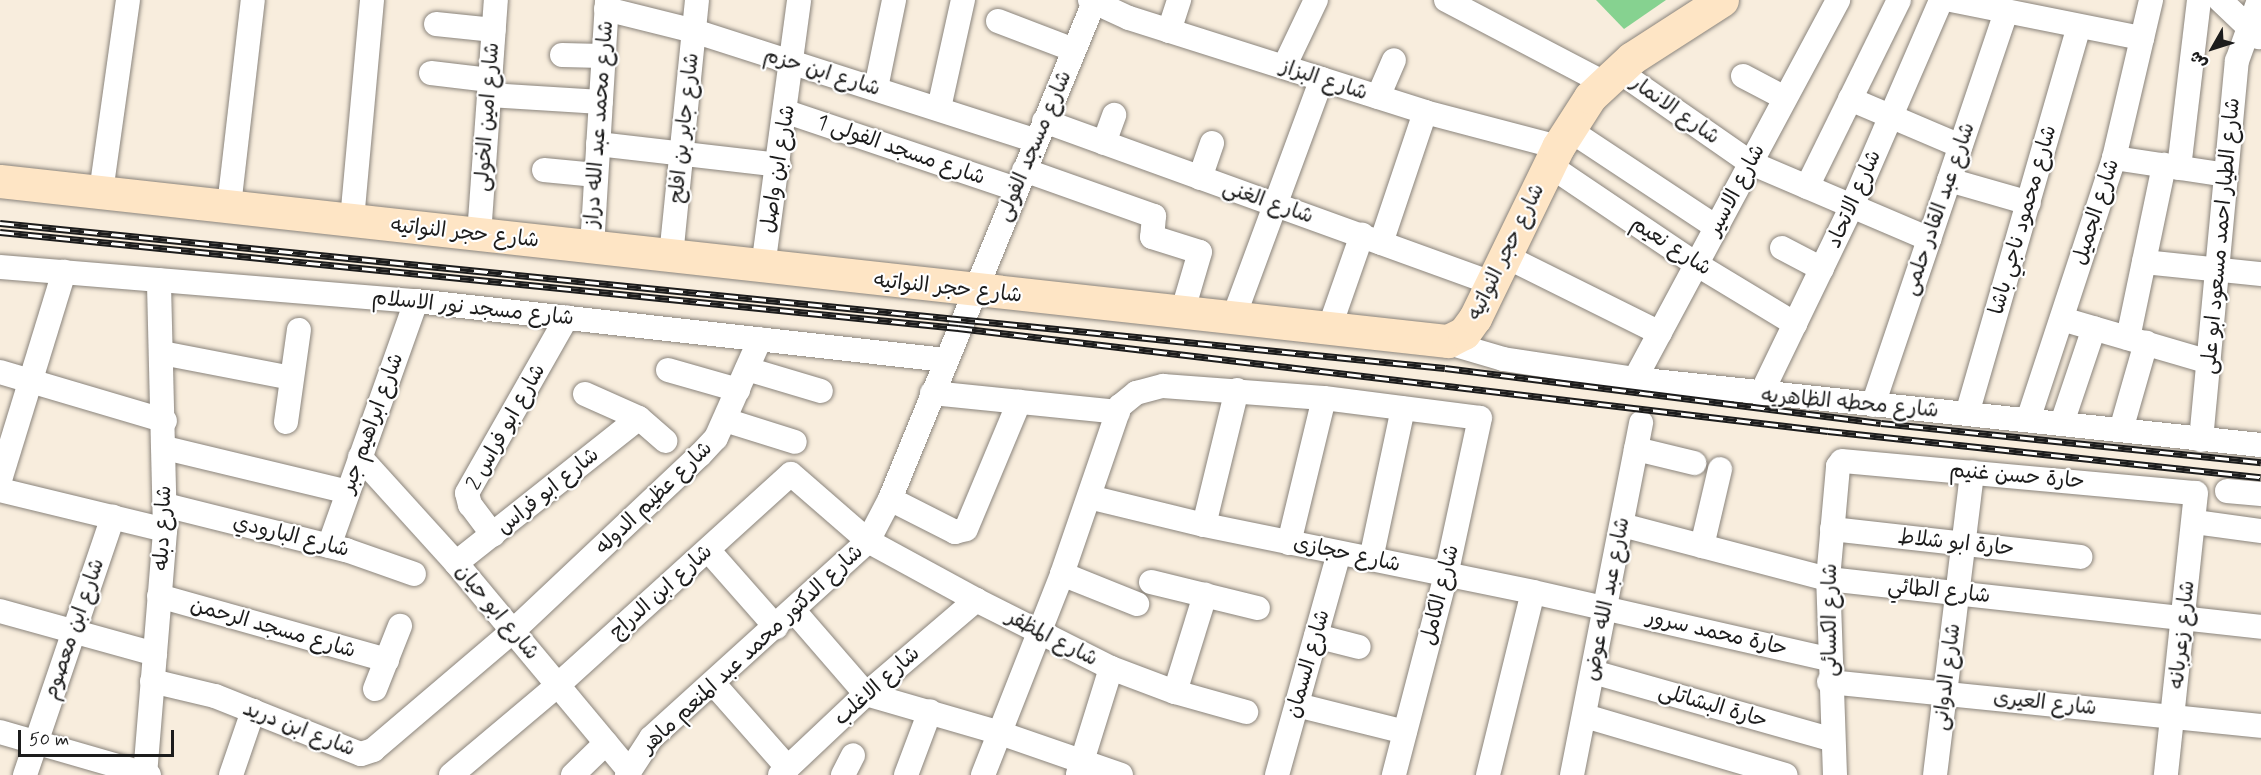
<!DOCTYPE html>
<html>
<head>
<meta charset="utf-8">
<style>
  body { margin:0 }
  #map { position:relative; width:2261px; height:775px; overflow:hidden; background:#f8eddd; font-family:Mynerve,"Playpen Sans Arabic",sans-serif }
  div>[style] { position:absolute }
  .green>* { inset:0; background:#86d290 }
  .roads { filter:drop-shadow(0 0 2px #8a847c) drop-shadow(0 0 2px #8a847c) }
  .street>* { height:24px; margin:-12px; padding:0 12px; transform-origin:12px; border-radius:12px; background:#fff }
  .secondary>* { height:33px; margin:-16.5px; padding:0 16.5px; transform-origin:16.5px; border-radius:16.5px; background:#fee5c5 }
  .rail>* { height:7px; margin-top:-3.5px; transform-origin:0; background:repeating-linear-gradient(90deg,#fff 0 14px,#1c1c1c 0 28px); box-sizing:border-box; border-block:2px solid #1c1c1c }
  span { translate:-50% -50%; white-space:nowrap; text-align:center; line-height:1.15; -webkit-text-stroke:4.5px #fff; paint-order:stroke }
  .street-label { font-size:21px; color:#1c1c1c }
  .north { position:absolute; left:2183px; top:18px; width:60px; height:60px; -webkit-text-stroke:4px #fff; paint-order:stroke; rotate:231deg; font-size:16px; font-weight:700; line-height:24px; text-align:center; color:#1c1c1c }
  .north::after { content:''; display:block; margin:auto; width:21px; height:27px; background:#1c1c1c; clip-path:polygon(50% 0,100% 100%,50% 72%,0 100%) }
  .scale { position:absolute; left:18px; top:730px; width:156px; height:27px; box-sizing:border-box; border:3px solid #1c1c1c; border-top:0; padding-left:8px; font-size:18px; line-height:21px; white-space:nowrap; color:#1c1c1c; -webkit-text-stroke:4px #fff; paint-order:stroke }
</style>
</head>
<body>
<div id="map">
  <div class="green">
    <div style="clip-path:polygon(1596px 0,1666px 0,1624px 29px)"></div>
  </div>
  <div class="roads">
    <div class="street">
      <div style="left:1090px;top:0;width:43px;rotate:24.8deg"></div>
      <div style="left:1129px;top:18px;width:311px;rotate:17.6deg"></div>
      <div style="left:1425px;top:112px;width:138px;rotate:14.7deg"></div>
      <div style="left:1446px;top:0;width:178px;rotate:27.7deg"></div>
      <div style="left:1951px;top:0;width:195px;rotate:11.3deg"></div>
      <div style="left:2220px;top:0;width:54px;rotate:43.5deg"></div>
      <div style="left:606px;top:9px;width:91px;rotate:14deg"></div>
      <div style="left:694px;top:31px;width:359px;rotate:17.8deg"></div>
      <div style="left:998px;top:21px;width:81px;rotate:20.9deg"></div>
      <div style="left:436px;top:24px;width:58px;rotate:5.9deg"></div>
      <div style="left:1169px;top:31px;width:33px;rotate:-72deg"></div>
      <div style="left:562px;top:55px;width:41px;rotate:1.4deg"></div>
      <div style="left:1284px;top:67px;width:74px;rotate:-64.5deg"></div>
      <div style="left:1617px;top:70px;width:163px;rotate:34.8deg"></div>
      <div style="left:1751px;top:163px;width:194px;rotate:23.1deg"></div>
      <div style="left:431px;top:73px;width:59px;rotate:6.8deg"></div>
      <div style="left:1743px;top:76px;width:47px;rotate:27.6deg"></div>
      <div style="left:876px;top:88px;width:90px;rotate:-78.4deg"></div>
      <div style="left:489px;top:95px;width:112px;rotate:3.6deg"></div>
      <div style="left:1378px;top:97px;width:40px;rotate:-66.6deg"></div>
      <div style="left:1850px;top:99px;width:120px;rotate:23.1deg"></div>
      <div style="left:939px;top:108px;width:111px;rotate:-77.5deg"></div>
      <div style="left:787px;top:112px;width:242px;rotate:18.6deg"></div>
      <div style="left:1044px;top:121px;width:476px;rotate:19.9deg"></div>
      <div style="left:1568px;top:129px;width:178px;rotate:33.5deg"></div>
      <div style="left:1104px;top:143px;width:30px;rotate:-70deg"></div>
      <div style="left:598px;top:144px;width:182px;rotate:6.6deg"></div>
      <div style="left:2114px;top:158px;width:113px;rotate:8.6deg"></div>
      <div style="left:1549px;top:165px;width:177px;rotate:34deg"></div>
      <div style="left:1696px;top:264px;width:116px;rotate:31.2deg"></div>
      <div style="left:2179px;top:168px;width:169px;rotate:-83.2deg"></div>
      <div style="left:544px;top:170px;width:52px;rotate:5.5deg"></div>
      <div style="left:1024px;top:170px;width:138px;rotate:19.5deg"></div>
      <div style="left:1154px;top:216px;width:21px;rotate:95deg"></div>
      <div style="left:1152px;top:237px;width:50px;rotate:17.4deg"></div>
      <div style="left:1200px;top:252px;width:64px;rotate:106.4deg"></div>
      <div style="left:1200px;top:178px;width:37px;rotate:-71deg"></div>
      <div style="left:1949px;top:180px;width:83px;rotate:16deg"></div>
      <div style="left:1807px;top:187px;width:208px;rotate:-63.8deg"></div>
      <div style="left:101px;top:192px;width:194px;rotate:-82deg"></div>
      <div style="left:229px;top:206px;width:207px;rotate:-83.4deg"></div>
      <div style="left:352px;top:220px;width:221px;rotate:-84.8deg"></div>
      <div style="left:479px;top:235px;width:236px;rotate:-85.9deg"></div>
      <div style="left:1381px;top:243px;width:138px;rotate:-71.4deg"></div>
      <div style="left:592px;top:247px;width:247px;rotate:-86.5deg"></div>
      <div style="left:1782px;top:248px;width:45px;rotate:27.7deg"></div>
      <div style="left:671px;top:256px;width:257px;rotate:-84.2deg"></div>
      <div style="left:1505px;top:256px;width:173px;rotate:26.4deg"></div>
      <div style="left:2144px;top:262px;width:118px;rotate:5.9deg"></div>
      <div style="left:0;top:267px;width:417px;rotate:4.7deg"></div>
      <div style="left:416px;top:301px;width:532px;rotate:6.36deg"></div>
      <div style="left:763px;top:267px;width:269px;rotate:-82.3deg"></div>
      <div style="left:1233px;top:319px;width:256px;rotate:-69.7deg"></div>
      <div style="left:2062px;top:319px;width:153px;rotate:16.3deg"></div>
      <div style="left:1329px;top:329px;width:100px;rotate:-70.7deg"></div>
      <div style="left:2128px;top:338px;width:177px;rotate:-78.2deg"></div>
      <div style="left:1442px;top:341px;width:64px;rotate:16.4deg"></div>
      <div style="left:1503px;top:359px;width:134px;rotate:8.6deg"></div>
      <div style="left:1635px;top:379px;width:629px;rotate:6.02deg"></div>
      <div style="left:162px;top:353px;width:132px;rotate:10.9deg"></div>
      <div style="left:747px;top:369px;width:77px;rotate:16.6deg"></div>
      <div style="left:668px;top:370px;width:73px;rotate:15.9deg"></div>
      <div style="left:0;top:372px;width:172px;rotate:16.5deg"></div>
      <div style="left:1635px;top:379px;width:430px;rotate:-61.8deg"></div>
      <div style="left:932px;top:393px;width:187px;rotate:5.8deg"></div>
      <div style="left:585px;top:394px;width:59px;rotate:24deg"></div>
      <div style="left:639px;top:418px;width:35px;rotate:41deg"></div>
      <div style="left:1761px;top:394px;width:209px;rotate:-64.2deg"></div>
      <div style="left:1852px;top:206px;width:224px;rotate:-66.6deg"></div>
      <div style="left:1873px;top:405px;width:413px;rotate:-71.3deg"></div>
      <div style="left:1967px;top:414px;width:403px;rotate:-73.9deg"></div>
      <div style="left:725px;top:420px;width:73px;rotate:17.4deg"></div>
      <div style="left:2028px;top:420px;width:276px;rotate:-71.8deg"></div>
      <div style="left:2114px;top:158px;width:162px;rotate:-76.8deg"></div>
      <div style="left:286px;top:422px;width:93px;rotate:-82deg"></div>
      <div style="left:2062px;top:423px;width:100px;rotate:-71.4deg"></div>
      <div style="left:2121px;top:430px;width:91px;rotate:-74deg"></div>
      <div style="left:2201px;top:440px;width:381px;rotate:-84.6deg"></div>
      <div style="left:2237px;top:61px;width:65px;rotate:-70.2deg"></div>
      <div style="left:165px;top:448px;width:188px;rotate:13.5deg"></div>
      <div style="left:1636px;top:449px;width:60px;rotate:13.6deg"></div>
      <div style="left:360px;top:457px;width:143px;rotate:47.8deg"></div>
      <div style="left:456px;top:563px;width:271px;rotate:50.2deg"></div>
      <div style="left:0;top:480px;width:218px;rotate:-72.9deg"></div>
      <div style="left:0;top:490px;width:170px;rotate:13.6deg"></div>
      <div style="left:2227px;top:491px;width:34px;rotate:5deg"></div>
      <div style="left:1089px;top:497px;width:118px;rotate:13.7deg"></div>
      <div style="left:1204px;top:525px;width:336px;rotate:11.5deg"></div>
      <div style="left:1533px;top:592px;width:303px;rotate:12.8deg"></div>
      <div style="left:890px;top:499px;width:73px;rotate:26.9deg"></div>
      <div style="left:955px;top:532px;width:11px;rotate:-15deg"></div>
      <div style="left:966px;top:529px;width:138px;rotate:-67.3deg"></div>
      <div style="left:165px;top:505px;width:187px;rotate:14deg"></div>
      <div style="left:346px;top:550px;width:72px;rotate:19.4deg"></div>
      <div style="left:2195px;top:522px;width:67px;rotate:7.8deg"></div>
      <div style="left:1204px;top:525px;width:139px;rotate:-76.3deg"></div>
      <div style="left:1622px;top:525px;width:213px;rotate:14.7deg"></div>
      <div style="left:1828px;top:579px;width:436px;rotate:6.3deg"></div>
      <div style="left:1832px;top:529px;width:250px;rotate:6.4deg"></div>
      <div style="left:493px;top:535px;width:38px;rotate:-127deg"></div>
      <div style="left:470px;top:505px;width:12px;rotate:-104deg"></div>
      <div style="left:467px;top:493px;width:202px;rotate:-60.4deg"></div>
      <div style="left:1289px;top:543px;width:149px;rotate:-76.4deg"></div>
      <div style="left:329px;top:546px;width:260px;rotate:-70.4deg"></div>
      <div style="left:1702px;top:546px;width:79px;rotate:-76.8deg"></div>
      <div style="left:708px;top:550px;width:103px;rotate:48.6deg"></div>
      <div style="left:1371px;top:559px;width:154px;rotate:-78deg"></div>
      <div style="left:456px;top:563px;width:233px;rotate:-38.4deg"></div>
      <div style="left:1062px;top:574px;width:81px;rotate:21.8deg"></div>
      <div style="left:1151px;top:582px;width:110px;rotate:13.7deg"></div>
      <div style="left:159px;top:596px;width:237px;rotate:15.7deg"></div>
      <div style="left:0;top:611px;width:161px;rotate:15.5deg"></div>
      <div style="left:794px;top:611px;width:110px;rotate:49.1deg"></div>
      <div style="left:866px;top:694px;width:140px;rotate:16.2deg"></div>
      <div style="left:1000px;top:733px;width:128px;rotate:19.1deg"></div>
      <div style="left:1316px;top:636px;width:44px;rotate:14.3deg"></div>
      <div style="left:1593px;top:672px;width:249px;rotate:15.8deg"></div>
      <div style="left:152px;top:681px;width:65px;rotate:13.4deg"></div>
      <div style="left:215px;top:696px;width:157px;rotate:21.7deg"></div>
      <div style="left:361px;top:754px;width:13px;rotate:-18deg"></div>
      <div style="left:373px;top:750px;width:184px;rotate:-40.4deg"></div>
      <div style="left:513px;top:631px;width:257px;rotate:-43.3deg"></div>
      <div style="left:700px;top:455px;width:23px;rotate:-47deg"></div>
      <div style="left:716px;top:438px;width:108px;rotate:-66deg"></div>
      <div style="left:1829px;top:682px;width:434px;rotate:5.8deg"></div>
      <div style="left:713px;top:683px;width:113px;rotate:48.6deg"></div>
      <div style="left:375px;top:689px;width:68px;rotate:-68.4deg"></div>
      <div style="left:1175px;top:692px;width:102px;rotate:-72.8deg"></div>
      <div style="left:1297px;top:705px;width:111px;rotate:14deg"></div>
      <div style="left:1585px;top:716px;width:209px;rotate:16.4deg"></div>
      <div style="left:0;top:732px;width:155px;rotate:16.1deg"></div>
      <div style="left:1078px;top:774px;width:111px;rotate:-72.7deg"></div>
      <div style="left:25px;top:775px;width:273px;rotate:-71.2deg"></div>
      <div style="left:145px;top:775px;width:246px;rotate:-85.3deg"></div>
      <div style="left:165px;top:530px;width:250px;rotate:-91.4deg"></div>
      <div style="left:231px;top:775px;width:68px;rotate:-71deg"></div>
      <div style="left:451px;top:775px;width:140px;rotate:-40.1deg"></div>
      <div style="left:558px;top:685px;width:314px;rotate:-42.2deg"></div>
      <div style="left:791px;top:474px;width:102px;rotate:41deg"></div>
      <div style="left:868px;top:541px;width:123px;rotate:28.6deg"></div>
      <div style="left:976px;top:600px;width:151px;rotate:26.7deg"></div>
      <div style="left:1111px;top:668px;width:68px;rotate:20.6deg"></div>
      <div style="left:1175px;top:692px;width:74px;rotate:15.7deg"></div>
      <div style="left:573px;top:775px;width:46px;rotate:-44.1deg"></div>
      <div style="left:627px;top:775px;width:44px;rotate:-57deg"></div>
      <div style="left:651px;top:738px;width:293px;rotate:-42.2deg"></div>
      <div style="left:868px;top:541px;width:47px;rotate:-62.4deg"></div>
      <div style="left:890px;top:499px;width:537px;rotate:-67.68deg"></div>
      <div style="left:780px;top:775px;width:118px;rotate:-43.3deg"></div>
      <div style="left:866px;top:694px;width:145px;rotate:-40.5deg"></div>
      <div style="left:843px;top:775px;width:22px;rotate:-63deg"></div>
      <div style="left:906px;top:775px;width:68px;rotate:-69.4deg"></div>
      <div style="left:983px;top:775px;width:216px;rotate:-68.5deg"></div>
      <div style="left:1062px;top:574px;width:178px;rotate:-71deg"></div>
      <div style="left:1120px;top:406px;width:21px;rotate:-39deg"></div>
      <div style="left:1136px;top:393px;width:28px;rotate:-15deg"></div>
      <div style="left:1163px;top:386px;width:161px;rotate:4.3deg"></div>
      <div style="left:1324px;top:398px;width:157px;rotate:7.3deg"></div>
      <div style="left:1480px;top:418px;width:161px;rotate:102.2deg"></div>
      <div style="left:1446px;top:575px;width:207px;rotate:104.6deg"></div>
      <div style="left:1277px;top:775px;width:230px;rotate:-74.4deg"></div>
      <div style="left:1488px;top:775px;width:188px;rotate:-76.2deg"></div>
      <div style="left:1572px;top:775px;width:359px;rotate:-78.9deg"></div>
      <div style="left:1835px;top:775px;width:196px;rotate:-92deg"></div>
      <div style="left:1828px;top:579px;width:113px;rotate:-84.9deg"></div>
      <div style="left:1838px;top:466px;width:6px;rotate:-51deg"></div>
      <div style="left:1842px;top:461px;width:355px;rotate:5.2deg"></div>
      <div style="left:2196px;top:493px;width:284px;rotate:96.1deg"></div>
      <div style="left:1935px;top:775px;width:305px;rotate:-83deg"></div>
    </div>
    <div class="secondary">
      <div style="left:0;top:181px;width:1457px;rotate:6.31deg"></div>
      <div style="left:1448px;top:341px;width:18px;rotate:-27deg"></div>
      <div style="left:1464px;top:333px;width:19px;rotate:-54deg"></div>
      <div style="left:1475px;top:318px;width:190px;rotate:-64.1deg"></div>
      <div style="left:1558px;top:147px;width:59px;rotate:-57.4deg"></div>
      <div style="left:1590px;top:97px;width:57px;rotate:-42.9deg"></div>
      <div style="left:1632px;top:58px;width:107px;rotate:-32.8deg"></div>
    </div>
  </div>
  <div class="rail">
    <div style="left:0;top:223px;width:1452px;rotate:5.73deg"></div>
    <div style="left:1445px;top:368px;width:439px;rotate:7.2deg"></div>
    <div style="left:1881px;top:423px;width:382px;rotate:5.9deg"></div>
    <div style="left:0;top:232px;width:963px;rotate:5.72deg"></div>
    <div style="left:958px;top:328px;width:876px;rotate:6.75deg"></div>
    <div style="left:1828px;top:431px;width:435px;rotate:6.1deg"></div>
  </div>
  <div class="street-label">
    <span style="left:822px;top:72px;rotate:17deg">شارع ابن حزم</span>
    <span style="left:1324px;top:80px;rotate:18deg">شارع البزاز</span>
    <span style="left:1675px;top:110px;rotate:35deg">شارع الانمار</span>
    <span style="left:487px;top:117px;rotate:-86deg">شارع امين الخولى</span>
    <span style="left:599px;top:124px;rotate:-86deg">شارع محمد عبد الله دراز</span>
    <span style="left:684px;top:128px;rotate:-84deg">شارع جابر بن افلح</span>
    <span style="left:1034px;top:146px;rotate:-67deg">شارع مسجد الفولى</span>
    <span style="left:901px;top:150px;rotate:19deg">شارع مسجد الفولى 1</span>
    <span style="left:778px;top:169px;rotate:-81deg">شارع ابن واصل</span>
    <span style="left:1736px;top:190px;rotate:-62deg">شارع الاسير</span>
    <span style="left:1854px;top:199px;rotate:-66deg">شارع الاتحاد</span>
    <span style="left:1268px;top:202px;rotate:19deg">شارع الغنى</span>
    <span style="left:1939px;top:209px;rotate:-71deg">شارع عبد القادر حلمى</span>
    <span style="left:2096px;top:212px;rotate:-72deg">شارع الجميل</span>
    <span style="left:2023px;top:220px;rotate:-74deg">شارع محمود ناجي باشا</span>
    <span style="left:465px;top:233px;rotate:6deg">شارع حجر النواتيه</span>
    <span style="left:2221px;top:236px;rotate:-85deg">شارع الطيار احمد مسعود ابو على</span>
    <span style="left:1671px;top:246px;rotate:33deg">شارع نعيم</span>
    <span style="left:1506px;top:252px;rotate:-64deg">شارع حجر النواتيه</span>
    <span style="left:948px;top:288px;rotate:6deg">شارع حجر النواتيه</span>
    <span style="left:473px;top:308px;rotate:6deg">شارع مسجد نور الاسلام</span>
    <span style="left:1850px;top:403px;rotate:5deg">شارع محطه الظاهريه</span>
    <span style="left:372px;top:423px;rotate:-70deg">شارع ابراهيم جبر</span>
    <span style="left:506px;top:427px;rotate:-61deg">شارع ابو فراس 2</span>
    <span style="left:2017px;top:476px;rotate:5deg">حارة حسن غنيم</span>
    <span style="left:548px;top:491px;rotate:-39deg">شارع ابو فراس</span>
    <span style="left:654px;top:498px;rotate:-44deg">شارع عظيم الدوله</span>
    <span style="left:163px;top:528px;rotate:-88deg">شارع دبله</span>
    <span style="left:291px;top:536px;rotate:14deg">شارع البارودي</span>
    <span style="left:1956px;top:543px;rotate:6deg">حارة ابو شلاط</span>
    <span style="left:1347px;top:554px;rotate:12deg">شارع حجازى</span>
    <span style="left:1939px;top:591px;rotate:6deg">شارع الطائي</span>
    <span style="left:661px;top:592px;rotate:-42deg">شارع ابن الدراج</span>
    <span style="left:1440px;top:595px;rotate:-76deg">شارع الكامل</span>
    <span style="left:1607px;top:599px;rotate:-79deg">شارع عبد الله عوض</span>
    <span style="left:497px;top:612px;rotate:50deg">شارع ابو حيان</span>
    <span style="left:1830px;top:620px;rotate:-90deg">شارع الكسائى</span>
    <span style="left:273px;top:628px;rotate:16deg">شارع مسجد الرحمن</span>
    <span style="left:74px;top:629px;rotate:-71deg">شارع ابن معصوم</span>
    <span style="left:1717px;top:633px;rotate:13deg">حارة محمد سرور</span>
    <span style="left:2182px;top:635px;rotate:-84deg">شارع زعربانه</span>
    <span style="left:1052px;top:638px;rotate:27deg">شارع المظفر</span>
    <span style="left:752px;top:649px;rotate:-43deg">شارع الدكتور محمد عبد المنعم ماهر</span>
    <span style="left:1308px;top:664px;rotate:-74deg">شارع السمان</span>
    <span style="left:1947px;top:677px;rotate:-83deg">شارع الدوانى</span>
    <span style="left:877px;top:686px;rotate:-42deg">شارع الاغلب</span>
    <span style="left:2045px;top:703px;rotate:6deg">شارع العيرى</span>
    <span style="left:1713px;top:706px;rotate:16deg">حارة البشاتلى</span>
    <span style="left:299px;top:729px;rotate:21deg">شارع ابن دريد</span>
  </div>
  <div class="north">ش</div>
  <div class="scale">50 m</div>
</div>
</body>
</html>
